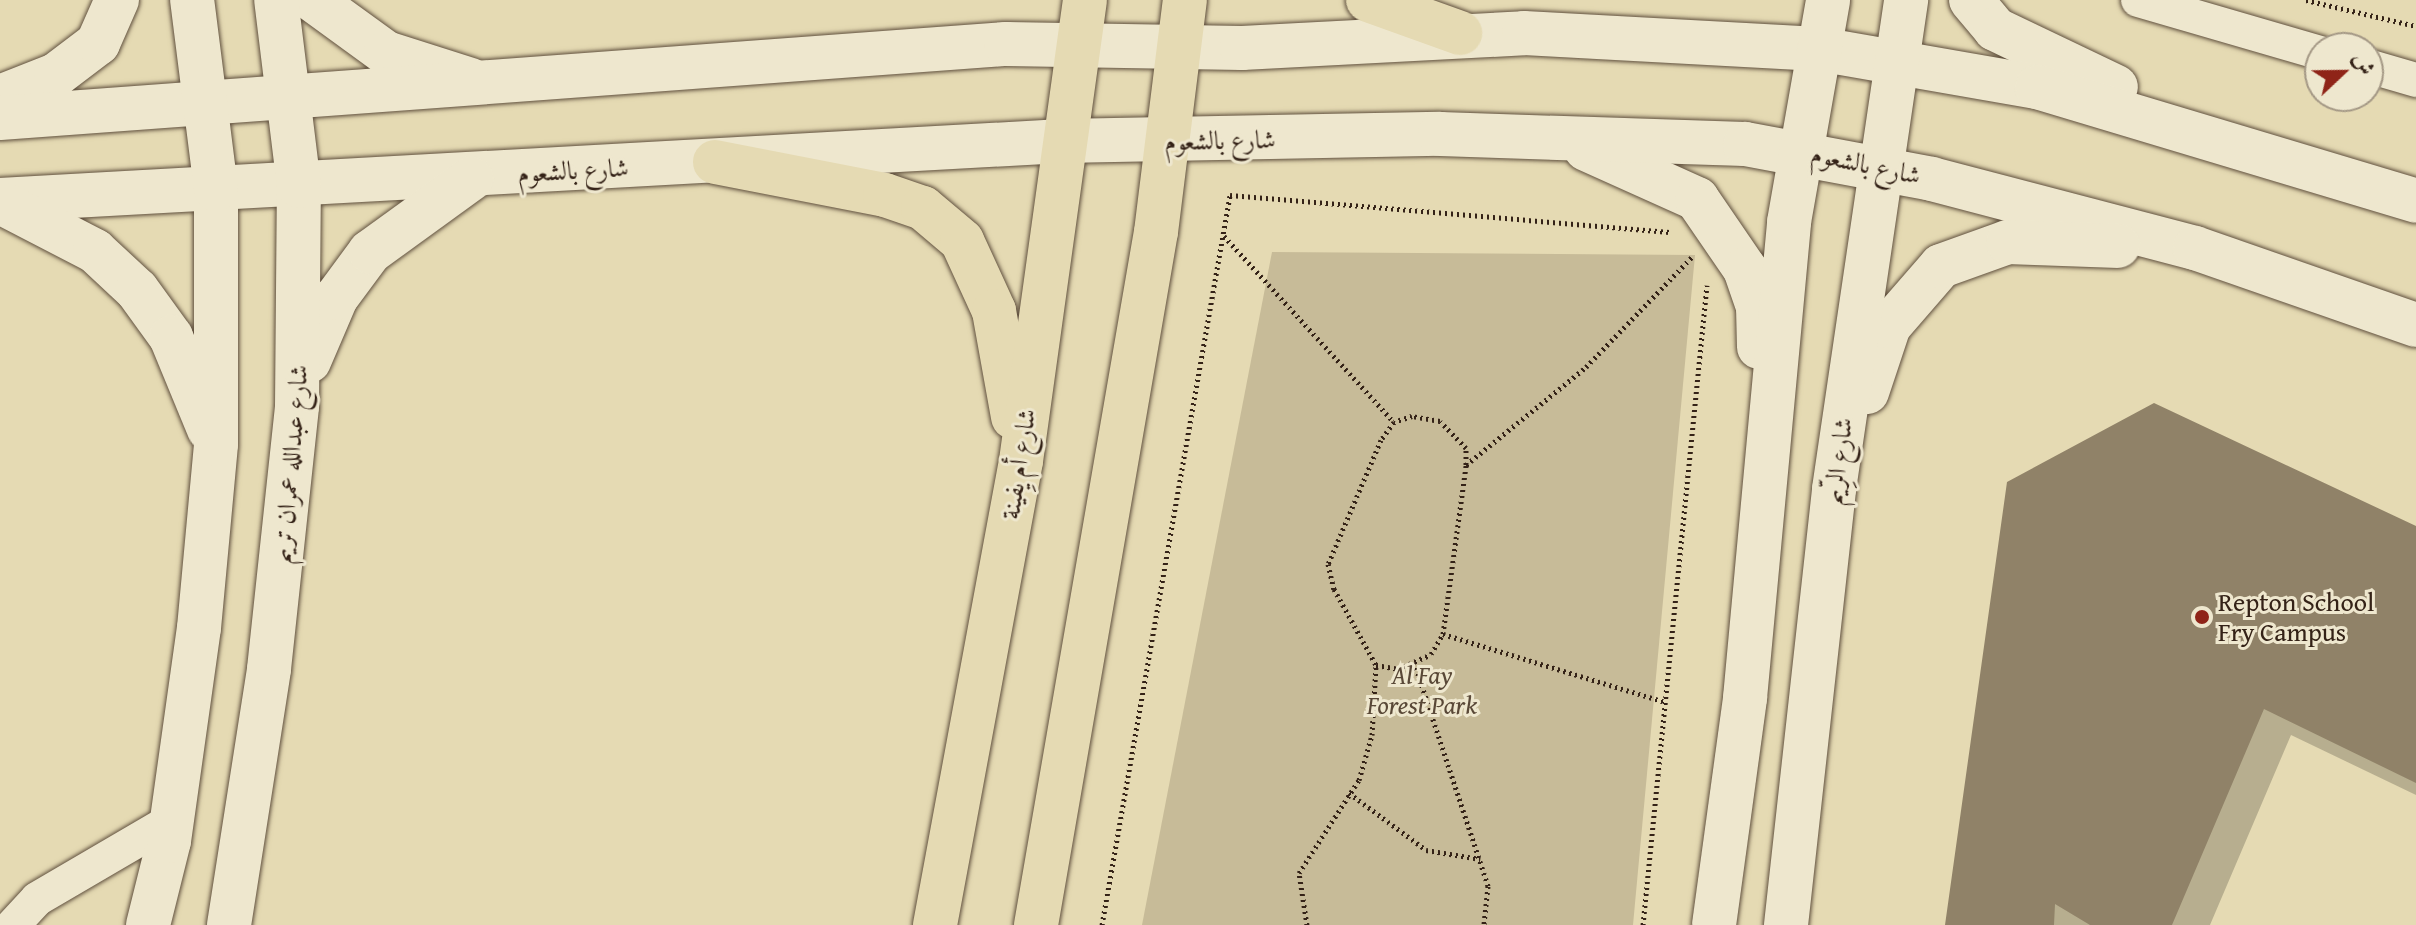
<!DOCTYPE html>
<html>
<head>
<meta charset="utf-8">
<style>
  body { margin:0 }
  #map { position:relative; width:2416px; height:925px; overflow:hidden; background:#e5dab3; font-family:"Gentium Book Plus",Amiri,serif }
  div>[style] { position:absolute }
  .green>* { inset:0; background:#c7bb98 }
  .shadow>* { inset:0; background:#0003 }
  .building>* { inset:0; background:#908268 }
  .path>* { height:5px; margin-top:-2.5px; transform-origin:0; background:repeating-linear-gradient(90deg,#342217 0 2px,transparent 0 6px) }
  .roads { filter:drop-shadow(0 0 2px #60503e) drop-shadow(0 0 2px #60503e) }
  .street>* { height:34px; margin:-17px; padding:0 17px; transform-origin:17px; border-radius:17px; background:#eee7ce }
  .secondary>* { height:44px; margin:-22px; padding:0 22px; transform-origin:22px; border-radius:22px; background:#eee7ce }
  .primary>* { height:44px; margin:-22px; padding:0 22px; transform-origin:22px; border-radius:22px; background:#e5dab3 }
  .dots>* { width:22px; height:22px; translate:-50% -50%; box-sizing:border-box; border:4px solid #eee7ce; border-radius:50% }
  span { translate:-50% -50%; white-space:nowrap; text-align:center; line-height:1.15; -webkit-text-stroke:6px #eee7ce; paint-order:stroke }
  .street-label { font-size:26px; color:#342217 }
  .poi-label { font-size:26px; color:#342217 }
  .left { translate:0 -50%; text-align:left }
  .park-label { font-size:26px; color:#594837; font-style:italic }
  .north { position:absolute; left:2304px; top:32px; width:80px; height:80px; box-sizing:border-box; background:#eee7ce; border:2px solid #a49885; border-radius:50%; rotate:68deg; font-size:22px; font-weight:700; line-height:32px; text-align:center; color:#342217 }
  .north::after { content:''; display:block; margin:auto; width:28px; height:36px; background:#8f2418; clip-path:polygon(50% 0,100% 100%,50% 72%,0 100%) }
</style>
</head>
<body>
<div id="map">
  <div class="green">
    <div style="clip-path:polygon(1272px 252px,1695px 255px,1633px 925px,1142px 925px)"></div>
  </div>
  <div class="shadow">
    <div style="clip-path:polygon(2416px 528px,2416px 795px,2291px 735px,2210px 925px,1947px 925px)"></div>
  </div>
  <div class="building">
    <div style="clip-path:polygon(2154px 403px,2416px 526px,2416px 783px,2264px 709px,2172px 925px,2090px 925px,2055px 904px,2054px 925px,1945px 925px,2007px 482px)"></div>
  </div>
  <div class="path">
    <div style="left:2306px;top:0;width:113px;rotate:13.3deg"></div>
    <div style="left:1224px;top:236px;width:252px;rotate:47.6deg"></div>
    <div style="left:1466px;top:465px;width:17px;rotate:-90deg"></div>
    <div style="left:1466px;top:448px;width:37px;rotate:-134deg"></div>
    <div style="left:1440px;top:421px;width:28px;rotate:-170deg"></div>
    <div style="left:1412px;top:416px;width:19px;rotate:162deg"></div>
    <div style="left:1394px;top:422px;width:22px;rotate:126deg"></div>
    <div style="left:1381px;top:440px;width:135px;rotate:113.1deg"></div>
    <div style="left:1328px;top:564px;width:26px;rotate:77deg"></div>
    <div style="left:1334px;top:589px;width:87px;rotate:61.1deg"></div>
    <div style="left:1376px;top:665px;width:22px;rotate:10deg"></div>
    <div style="left:1398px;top:669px;width:36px;rotate:-24deg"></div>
    <div style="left:1431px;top:654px;width:23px;rotate:-59deg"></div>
    <div style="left:1443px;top:634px;width:171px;rotate:-82.2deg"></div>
    <div style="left:1466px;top:465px;width:155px;rotate:-39.2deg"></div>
    <div style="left:1586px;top:367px;width:153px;rotate:-46.1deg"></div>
    <div style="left:1443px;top:634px;width:232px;rotate:17deg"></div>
    <div style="left:1414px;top:662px;width:236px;rotate:71.7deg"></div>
    <div style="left:1488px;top:886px;width:39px;rotate:96deg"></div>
    <div style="left:1349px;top:793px;width:96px;rotate:36.5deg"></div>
    <div style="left:1426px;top:850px;width:55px;rotate:9.5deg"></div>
    <div style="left:1102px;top:925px;width:741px;rotate:-80.05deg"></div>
    <div style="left:1230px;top:195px;width:441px;rotate:4.8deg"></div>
    <div style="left:1307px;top:925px;width:53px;rotate:-98.7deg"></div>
    <div style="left:1299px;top:873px;width:111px;rotate:-57.2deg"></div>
    <div style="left:1359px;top:780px;width:47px;rotate:-73.9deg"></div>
    <div style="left:1372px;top:735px;width:70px;rotate:-86.7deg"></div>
    <div style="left:1643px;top:925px;width:643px;rotate:-84.29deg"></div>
  </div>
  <div class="roads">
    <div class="street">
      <div style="left:2138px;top:0;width:190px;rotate:16.2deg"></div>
      <div style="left:2368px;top:66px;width:50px;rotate:16.3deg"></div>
      <div style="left:13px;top:925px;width:35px;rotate:-47deg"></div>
      <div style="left:37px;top:899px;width:156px;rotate:-30.3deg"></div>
    </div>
    <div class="secondary">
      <div style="left:313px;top:0;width:90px;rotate:36deg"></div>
      <div style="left:386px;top:53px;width:89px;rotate:17.6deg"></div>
      <div style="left:1971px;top:0;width:38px;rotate:50deg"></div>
      <div style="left:1995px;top:29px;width:134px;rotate:25.6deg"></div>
      <div style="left:0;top:97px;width:60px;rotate:-21.4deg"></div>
      <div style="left:56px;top:75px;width:53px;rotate:-37.3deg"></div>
      <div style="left:98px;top:43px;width:47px;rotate:-66.2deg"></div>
      <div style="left:0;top:118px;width:1009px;rotate:-4.21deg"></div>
      <div style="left:1006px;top:44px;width:236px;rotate:1deg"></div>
      <div style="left:1242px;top:48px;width:282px;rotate:-3deg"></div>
      <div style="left:1524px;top:33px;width:295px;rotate:3.1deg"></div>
      <div style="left:1819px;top:49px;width:221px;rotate:9.9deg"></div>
      <div style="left:2037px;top:87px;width:396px;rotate:16.7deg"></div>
      <div style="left:1586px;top:149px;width:122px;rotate:24.2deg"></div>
      <div style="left:1697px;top:199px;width:85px;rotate:55.6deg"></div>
      <div style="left:1745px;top:269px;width:39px;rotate:71deg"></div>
      <div style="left:1758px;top:306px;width:41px;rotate:88.6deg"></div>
      <div style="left:0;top:200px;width:1064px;rotate:-3.18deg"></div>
      <div style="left:1062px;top:141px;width:378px;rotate:-1.1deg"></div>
      <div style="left:1440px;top:134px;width:305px;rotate:1.9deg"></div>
      <div style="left:1745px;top:144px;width:190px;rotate:10.6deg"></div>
      <div style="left:1932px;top:179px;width:272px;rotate:14.7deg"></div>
      <div style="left:2195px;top:248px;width:234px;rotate:19.2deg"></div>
      <div style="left:6px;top:205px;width:100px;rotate:27.3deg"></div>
      <div style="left:95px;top:251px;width:57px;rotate:42.9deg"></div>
      <div style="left:137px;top:290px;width:58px;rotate:54.1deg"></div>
      <div style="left:171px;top:337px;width:100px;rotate:67.6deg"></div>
      <div style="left:309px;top:361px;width:69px;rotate:-66.8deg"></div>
      <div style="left:336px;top:298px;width:57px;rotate:-53.5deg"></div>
      <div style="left:370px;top:252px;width:125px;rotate:-35.9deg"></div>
      <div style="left:1867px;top:392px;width:70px;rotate:-71.6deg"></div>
      <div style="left:1889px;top:326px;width:79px;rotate:-49.1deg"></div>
      <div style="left:1941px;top:266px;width:71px;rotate:-19.7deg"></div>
      <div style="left:2008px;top:242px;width:110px;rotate:2.1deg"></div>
      <div style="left:148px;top:925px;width:87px;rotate:-76deg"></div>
      <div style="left:169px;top:841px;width:215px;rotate:-82deg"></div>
      <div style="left:199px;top:628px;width:185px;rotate:-84.7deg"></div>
      <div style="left:216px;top:444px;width:255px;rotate:-90deg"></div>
      <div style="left:216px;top:189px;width:191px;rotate:-97.2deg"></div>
      <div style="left:229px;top:925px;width:259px;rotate:-81.1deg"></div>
      <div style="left:269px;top:669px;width:264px;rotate:-83.9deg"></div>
      <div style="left:297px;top:406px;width:220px;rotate:-89.5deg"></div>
      <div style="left:299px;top:186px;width:187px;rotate:-97deg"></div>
      <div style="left:1714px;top:925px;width:229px;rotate:-82.2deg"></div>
      <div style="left:1745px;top:698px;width:478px;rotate:-84.7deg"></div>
      <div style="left:1789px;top:222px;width:225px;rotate:-80deg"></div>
      <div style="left:1786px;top:925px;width:439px;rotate:-83.7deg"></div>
      <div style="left:1834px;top:489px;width:494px;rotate:-81.6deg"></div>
    </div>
    <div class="primary">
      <div style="left:1368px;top:0;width:98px;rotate:19.7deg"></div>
      <div style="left:715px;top:162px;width:173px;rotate:11deg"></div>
      <div style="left:885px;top:195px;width:40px;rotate:18.9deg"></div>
      <div style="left:923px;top:208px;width:51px;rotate:40.2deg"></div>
      <div style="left:962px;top:241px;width:77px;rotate:65.4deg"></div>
      <div style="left:994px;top:311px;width:108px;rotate:79.8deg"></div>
      <div style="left:935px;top:925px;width:472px;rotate:-79.5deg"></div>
      <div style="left:1021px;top:461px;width:465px;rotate:-82.1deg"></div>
      <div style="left:1036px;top:925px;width:703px;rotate:-80.18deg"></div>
      <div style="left:1156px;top:232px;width:234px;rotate:-82.9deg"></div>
    </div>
  </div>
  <div class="dots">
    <div style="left:2202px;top:617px;background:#8f2418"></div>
  </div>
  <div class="street-label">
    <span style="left:1220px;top:140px;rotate:-1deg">شارع بالشعوم</span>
    <span style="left:1866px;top:164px;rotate:12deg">شارع بالشعوم</span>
    <span style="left:573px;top:170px;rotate:-3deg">شارع بالشعوم</span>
    <span style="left:1838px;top:461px;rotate:-83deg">شارع الرِّيم</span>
    <span style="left:290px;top:464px;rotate:-85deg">شارع عبدالله عمران تريم</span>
    <span style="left:1018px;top:464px;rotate:-81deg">شارع أم يِفينة</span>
  </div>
  <div class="poi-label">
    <span class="left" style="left:2218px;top:617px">Repton School<br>Fry Campus</span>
  </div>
  <div class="park-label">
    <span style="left:1422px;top:690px">Al Fay<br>Forest Park</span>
  </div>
  <div class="north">ش</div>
</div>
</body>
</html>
